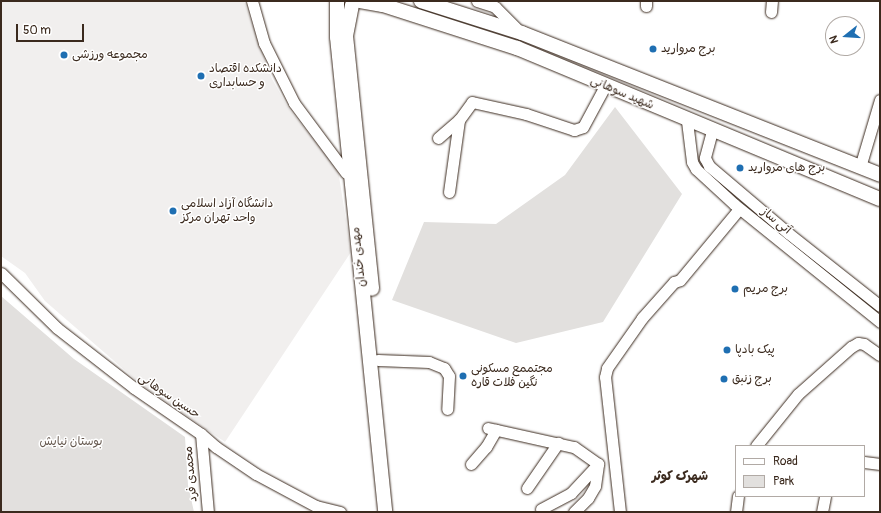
<!DOCTYPE html>
<html>
<head>
<meta charset="utf-8">
<style>
  body { margin:0 }
  #map { position:relative; width:881px; height:513px; overflow:hidden; background:#fff; font-family:Pangolin,"Playpen Sans Arabic",sans-serif }
  div>[style] { position:absolute }
  .built>* { inset:0; background:#f1efee }
  .green>* { inset:0; background:#e2e0de }
  .roads { filter:drop-shadow(0 0 1px #3b2a1e) drop-shadow(0 0 1px #3b2a1e) }
  .minor>* { height:11px; margin:-5.5px; padding:0 5.5px; transform-origin:5.5px; border-radius:5.5px; background:#fff }
  .major>* { height:14px; margin:-7px; padding:0 7px; transform-origin:7px; border-radius:7px; background:#fff }
  .dots>* { width:11px; height:11px; translate:-50% -50%; box-sizing:border-box; border:2px solid #fff; border-radius:50% }
  span { translate:-50% -50%; white-space:nowrap; text-align:center; line-height:1.15; -webkit-text-stroke:3px #fff; paint-order:stroke }
  .poi-label { font-size:12px; color:#3b2a1e }
  .left { translate:0 -50%; text-align:left }
  .street-label { font-size:12px; color:#3b2a1e }
  .park-label { font-size:12px; color:#65584e }
  .neighbourhood-label { font-size:13px; color:#3b2a1e; font-weight:700 }
  .frame { position:absolute; inset:0; border:2px solid #3b2a1e; pointer-events:none }
  .legend { position:absolute; left:735px; top:445px; width:130px; height:52px; box-sizing:border-box; background:#fff; border:1px solid #b1aaa5; margin:0; padding:5px 7px; list-style:none; font-size:12px; color:#3b2a1e }
  .legend li { display:flex; align-items:center; gap:8px; height:20px }
  .legend b { width:20px; border:1px solid #b1aaa5 }
  .north { position:absolute; left:825px; top:16px; width:40px; height:40px; box-sizing:border-box; background:#fff; border:1px solid #b1aaa5; border-radius:50%; rotate:253deg; font-size:11px; font-weight:700; line-height:16px; text-align:center; color:#3b2a1e }
  .north::after { content:''; display:block; margin:auto; width:14px; height:18px; background:#1f6fb2; clip-path:polygon(50% 0,100% 100%,50% 72%,0 100%) }
  .scale { position:absolute; left:16px; top:24px; width:68px; height:18px; box-sizing:border-box; border:2px solid #3b2a1e; border-top:0; padding-left:5px; font-size:12px; line-height:14px; white-space:nowrap; color:#3b2a1e; -webkit-text-stroke:3px #fff; paint-order:stroke }
</style>
</head>
<body>
<div id="map">
  <div class="built">
    <div style="clip-path:polygon(1px 1px,244px 1px,272px 79px,289px 109px,338px 170px,351px 252px,225px 442px,143px 386px,45px 301px,25px 273px,1px 256px)"></div>
  </div>
  <div class="green">
    <div style="clip-path:polygon(615px 107px,682px 194px,603px 322px,516px 343px,392px 300px,424px 222px,496px 224px,565px 175px)"></div>
    <div style="clip-path:polygon(1px 296px,74px 359px,185px 437px,188px 485px,194px 512px,1px 512px)"></div>
  </div>
  <div class="roads">
    <div class="minor">
      <div style="left:252px;top:1px;width:44px;rotate:74.1deg"></div>
      <div style="left:264px;top:43px;width:67px;rotate:63.4deg"></div>
      <div style="left:294px;top:103px;width:87px;rotate:53.4deg"></div>
      <div style="left:477px;top:1px;width:19px;rotate:18deg"></div>
      <div style="left:495px;top:7px;width:37px;rotate:45deg"></div>
      <div style="left:646px;top:6px;width:5px;rotate:-90deg"></div>
      <div style="left:771px;top:12px;width:11px;rotate:-85deg"></div>
      <div style="left:687px;top:121px;width:41px;rotate:83deg"></div>
      <div style="left:692px;top:162px;width:8px;rotate:60deg"></div>
      <div style="left:696px;top:169px;width:52px;rotate:42.6deg"></div>
      <div style="left:734px;top:204px;width:188px;rotate:38.9deg"></div>
      <div style="left:712px;top:131px;width:28px;rotate:105deg"></div>
      <div style="left:705px;top:158px;width:9px;rotate:63deg"></div>
      <div style="left:709px;top:166px;width:104px;rotate:40.3deg"></div>
      <div style="left:788px;top:233px;width:117px;rotate:38.4deg"></div>
      <div style="left:438px;top:138px;width:28px;rotate:-41deg"></div>
      <div style="left:860px;top:167px;width:70px;rotate:-73.4deg"></div>
      <div style="left:449px;top:192px;width:73px;rotate:-82.1deg"></div>
      <div style="left:459px;top:120px;width:22px;rotate:-54deg"></div>
      <div style="left:472px;top:102px;width:55px;rotate:12.5deg"></div>
      <div style="left:526px;top:114px;width:51px;rotate:18.4deg"></div>
      <div style="left:574px;top:130px;width:9px;rotate:-18deg"></div>
      <div style="left:583px;top:127px;width:47px;rotate:-61.8deg"></div>
      <div style="left:1px;top:273px;width:78px;rotate:44.5deg"></div>
      <div style="left:57px;top:328px;width:98px;rotate:37.9deg"></div>
      <div style="left:134px;top:388px;width:81px;rotate:34.5deg"></div>
      <div style="left:201px;top:434px;width:20px;rotate:41deg"></div>
      <div style="left:216px;top:447px;width:48px;rotate:34deg"></div>
      <div style="left:256px;top:474px;width:68px;rotate:28.1deg"></div>
      <div style="left:316px;top:506px;width:25px;rotate:14deg"></div>
      <div style="left:378px;top:360px;width:51px;rotate:2.2deg"></div>
      <div style="left:429px;top:362px;width:16px;rotate:22deg"></div>
      <div style="left:444px;top:368px;width:9px;rotate:58deg"></div>
      <div style="left:449px;top:376px;width:33px;rotate:93deg"></div>
      <div style="left:488px;top:428px;width:88px;rotate:12.5deg"></div>
      <div style="left:574px;top:447px;width:29px;rotate:35deg"></div>
      <div style="left:201px;top:434px;width:78px;rotate:84.9deg"></div>
      <div style="left:756px;top:446px;width:67px;rotate:-51.1deg"></div>
      <div style="left:798px;top:394px;width:71px;rotate:-41.6deg"></div>
      <div style="left:851px;top:347px;width:8px;rotate:-30deg"></div>
      <div style="left:858px;top:343px;width:6px;rotate:9deg"></div>
      <div style="left:864px;top:344px;width:19px;rotate:35deg"></div>
      <div style="left:864px;top:462px;width:16px;rotate:7deg"></div>
      <div style="left:471px;top:464px;width:23px;rotate:-49deg"></div>
      <div style="left:486px;top:447px;width:20px;rotate:-60deg"></div>
      <div style="left:527px;top:488px;width:55px;rotate:-55.4deg"></div>
      <div style="left:541px;top:509px;width:34px;rotate:-28deg"></div>
      <div style="left:571px;top:493px;width:40px;rotate:-47deg"></div>
      <div style="left:574px;top:512px;width:20px;rotate:-45deg"></div>
      <div style="left:588px;top:498px;width:14px;rotate:-60deg"></div>
      <div style="left:595px;top:486px;width:22px;rotate:-82deg"></div>
      <div style="left:620px;top:512px;width:136px;rotate:-96.3deg"></div>
      <div style="left:605px;top:377px;width:9px;rotate:-77deg"></div>
      <div style="left:607px;top:368px;width:61px;rotate:-55deg"></div>
      <div style="left:642px;top:318px;width:48px;rotate:-48.4deg"></div>
      <div style="left:674px;top:282px;width:6px;rotate:-18deg"></div>
      <div style="left:680px;top:280px;width:92px;rotate:-50.3deg"></div>
      <div style="left:736px;top:512px;width:16px;rotate:-83deg"></div>
      <div style="left:822px;top:512px;width:16px;rotate:-79deg"></div>
    </div>
    <div class="major">
      <div style="left:337px;top:1px;width:36px;rotate:90deg"></div>
      <div style="left:337px;top:37px;width:477px;rotate:84.2deg"></div>
      <div style="left:360px;top:1px;width:23px;rotate:10deg"></div>
      <div style="left:383px;top:5px;width:141px;rotate:17.8deg"></div>
      <div style="left:517px;top:48px;width:393px;rotate:22.6deg"></div>
      <div style="left:421px;top:1px;width:106px;rotate:17.6deg"></div>
      <div style="left:522px;top:33px;width:385px;rotate:21.6deg"></div>
      <div style="left:352px;top:5px;width:32px;rotate:101deg"></div>
      <div style="left:346px;top:36px;width:254px;rotate:84.1deg"></div>
    </div>
  </div>
  <div class="dots">
    <div style="left:653px;top:49px;background:#1f6fb2"></div>
    <div style="left:64px;top:55px;background:#1f6fb2"></div>
    <div style="left:201px;top:76px;background:#1f6fb2"></div>
    <div style="left:740px;top:168px;background:#1f6fb2"></div>
    <div style="left:173px;top:211px;background:#1f6fb2"></div>
    <div style="left:735px;top:289px;background:#1f6fb2"></div>
    <div style="left:727px;top:350px;background:#1f6fb2"></div>
    <div style="left:463px;top:376px;background:#1f6fb2"></div>
    <div style="left:724px;top:379px;background:#1f6fb2"></div>
  </div>
  <div class="poi-label">
    <span class="left" style="left:661px;top:49px">برج مروارید</span>
    <span class="left" style="left:72px;top:55px">مجموعه ورزشی</span>
    <span class="left" style="left:209px;top:76px">دانشکده اقتصاد<br>و حسابداری</span>
    <span class="left" style="left:748px;top:168px">برج های مروارید</span>
    <span class="left" style="left:181px;top:211px">دانشگاه آزاد اسلامی<br>واحد تهران مرکز</span>
    <span class="left" style="left:743px;top:289px">برج مریم</span>
    <span class="left" style="left:735px;top:350px">پیک بادپا</span>
    <span class="left" style="left:471px;top:376px">مجتممع مسکونی<br>نگین فلات قاره</span>
    <span class="left" style="left:732px;top:379px">برج زنبق</span>
  </div>
  <div class="street-label">
    <span style="left:622px;top:93px;rotate:23deg">شهید سوهانی</span>
    <span style="left:776px;top:221px;rotate:39deg">آتی ساز</span>
    <span style="left:359px;top:257px;rotate:-96deg">مهدی خندان</span>
    <span style="left:169px;top:396px;rotate:34deg">حسین سوهانی</span>
    <span style="left:191px;top:474px;rotate:-95deg">محمدی فرد</span>
  </div>
  <div class="park-label">
    <span style="left:71px;top:442px">بوستان نیایش</span>
  </div>
  <div class="neighbourhood-label">
    <span style="left:680px;top:476px">شهرک کوثر</span>
  </div>
  <div class="frame"></div>
  <ul class="legend">
  <li><b style="height:5px;background:#fff"></b>Road</li>
  <li><b style="height:11px;background:#e2e0de"></b>Park</li>
  </ul>
  <div class="north">N</div>
  <div class="scale">50 m</div>
</div>
</body>
</html>
